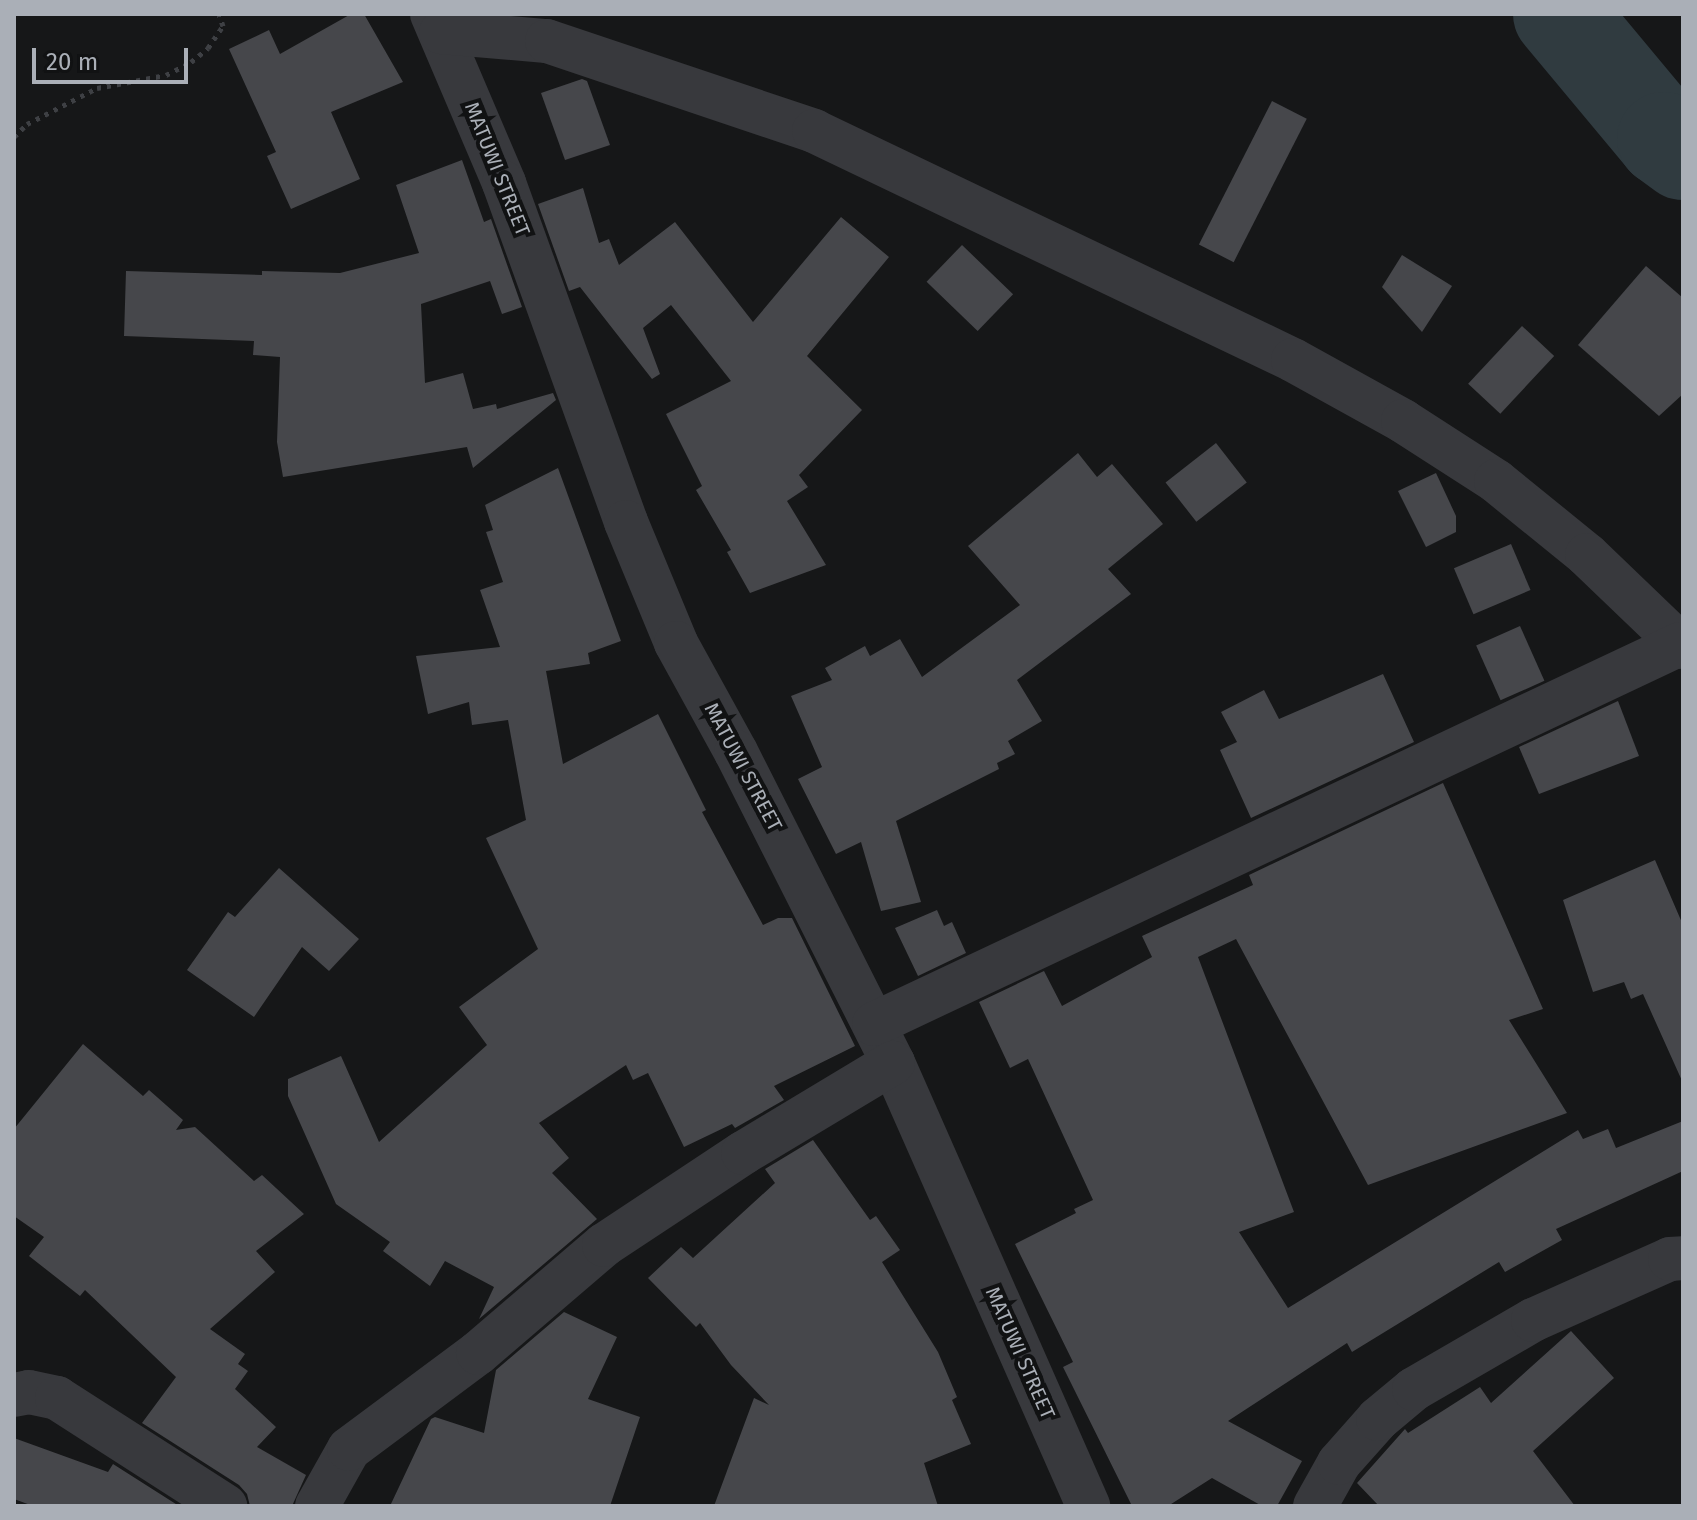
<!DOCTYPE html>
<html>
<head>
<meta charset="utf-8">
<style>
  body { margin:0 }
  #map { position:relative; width:1697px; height:1520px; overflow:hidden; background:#161718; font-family:"Fira Sans",sans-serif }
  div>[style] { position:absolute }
  .river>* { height:94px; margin:-47px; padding:0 47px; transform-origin:47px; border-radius:47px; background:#303b40 }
  .building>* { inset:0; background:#46474b; transform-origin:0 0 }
  .path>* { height:5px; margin-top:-2.5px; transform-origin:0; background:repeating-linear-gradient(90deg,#3e4044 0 4px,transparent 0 10px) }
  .minor>* { height:44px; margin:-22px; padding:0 22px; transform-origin:22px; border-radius:22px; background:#38393d }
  span { translate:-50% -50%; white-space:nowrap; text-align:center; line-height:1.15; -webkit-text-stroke:8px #111213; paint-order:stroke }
  .street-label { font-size:20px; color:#aaafb7 }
  .frame { position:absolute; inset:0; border:16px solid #aaafb7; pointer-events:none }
  .scale { position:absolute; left:32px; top:48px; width:156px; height:36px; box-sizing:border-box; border:4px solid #aaafb7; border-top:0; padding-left:10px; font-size:24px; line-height:28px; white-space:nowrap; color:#aaafb7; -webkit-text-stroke:6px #111213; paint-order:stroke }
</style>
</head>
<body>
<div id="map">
  <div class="river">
    <div style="left:1560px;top:14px;width:163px;rotate:50.2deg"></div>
    <div style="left:1664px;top:139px;width:24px;rotate:36deg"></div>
  </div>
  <div class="building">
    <div style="clip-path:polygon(351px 14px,364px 14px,403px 82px,331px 112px,360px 179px,291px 209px,267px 156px,276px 152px,229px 49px,269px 30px,280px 54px)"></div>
    <div style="clip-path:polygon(582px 79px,587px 81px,610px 145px,565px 160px,541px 93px)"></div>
    <div style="left:1272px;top:101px;width:39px;height:161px;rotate:27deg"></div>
    <div style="clip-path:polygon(462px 160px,484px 222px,491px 219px,522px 307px,502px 314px,490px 281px,421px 304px,425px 383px,463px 373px,473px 409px,496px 404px,497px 409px,553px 393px,556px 400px,473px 468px,467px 447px,283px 477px,277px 442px,280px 357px,253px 355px,254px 341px,124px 336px,126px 271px,262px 275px,262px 271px,340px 273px,419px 253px,396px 185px)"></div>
    <div style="clip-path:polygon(583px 188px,599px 243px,609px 239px,619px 265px,675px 222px,753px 322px,841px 217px,889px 257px,807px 356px,862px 410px,799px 475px,808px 487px,787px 501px,826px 565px,750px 593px,727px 552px,731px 550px,696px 490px,702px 486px,666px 414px,731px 381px,671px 305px,643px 328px,660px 374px,652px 379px,580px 287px,569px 291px,538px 204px)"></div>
    <div style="left:962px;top:245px;width:71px;height:51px;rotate:44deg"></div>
    <div style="clip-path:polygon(1402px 255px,1452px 286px,1422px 332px,1382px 287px)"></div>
    <div style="clip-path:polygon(1646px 266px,1683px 298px,1683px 394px,1659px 416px,1578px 345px)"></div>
    <div style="left:1522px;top:326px;width:44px;height:79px;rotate:43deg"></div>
    <div style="left:1216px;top:443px;width:50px;height:64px;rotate:52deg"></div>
    <div style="clip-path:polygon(1078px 453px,1097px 477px,1112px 464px,1163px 524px,1108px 569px,1131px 594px,1017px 680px,1042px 721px,1008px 741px,1015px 754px,997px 763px,999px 769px,896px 821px,921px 902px,881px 911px,861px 842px,836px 854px,798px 779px,822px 767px,791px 696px,832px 680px,825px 668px,865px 646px,870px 656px,900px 639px,922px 677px,1020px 605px,968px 546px)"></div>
    <div style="clip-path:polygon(558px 468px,621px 641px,588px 653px,590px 664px,546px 671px,563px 764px,658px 714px,706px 810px,702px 812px,763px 925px,778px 918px,792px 918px,855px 1046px,774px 1086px,784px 1100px,735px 1128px,732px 1124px,684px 1147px,648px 1073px,633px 1080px,626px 1065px,539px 1123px,569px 1158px,552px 1173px,597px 1219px,479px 1319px,494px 1287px,445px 1261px,430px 1286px,383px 1251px,390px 1242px,336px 1204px,288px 1096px,288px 1079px,341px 1056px,379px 1142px,487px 1045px,459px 1007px,538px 949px,486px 838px,526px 820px,508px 720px,472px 725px,469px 702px,428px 714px,416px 656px,500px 647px,480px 590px,503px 582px,486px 532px,493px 530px,485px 505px)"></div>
    <div style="clip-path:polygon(1436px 473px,1456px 516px,1456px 532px,1426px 547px,1398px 491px)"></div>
    <div style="left:1511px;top:544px;width:50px;height:62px;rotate:67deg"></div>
    <div style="left:1520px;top:626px;width:60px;height:48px;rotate:66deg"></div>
    <div style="clip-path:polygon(1383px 674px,1414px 742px,1251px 818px,1220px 750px,1237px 742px,1221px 712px,1264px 690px,1279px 719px)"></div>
    <div style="clip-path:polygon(1618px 701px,1639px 756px,1539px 794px,1519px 747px)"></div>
    <div style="clip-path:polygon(1443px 783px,1543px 1009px,1509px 1020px,1567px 1113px,1368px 1185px,1236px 939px,1198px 957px,1294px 1212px,1239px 1232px,1288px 1308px,1578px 1130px,1583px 1139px,1608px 1129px,1616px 1148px,1683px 1121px,1683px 1171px,1556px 1229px,1562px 1240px,1505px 1272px,1499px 1262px,1352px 1352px,1347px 1343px,1228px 1421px,1302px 1461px,1277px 1506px,1262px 1506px,1212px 1478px,1168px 1506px,1132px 1506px,1063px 1367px,1073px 1362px,1015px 1244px,1076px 1213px,1074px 1209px,1093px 1200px,1028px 1059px,1010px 1068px,979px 1002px,1044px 971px,1062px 1006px,1152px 957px,1142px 936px,1253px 885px,1249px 875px)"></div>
    <div style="clip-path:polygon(1655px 860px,1683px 925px,1683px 1083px,1643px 994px,1631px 999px,1624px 982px,1593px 992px,1563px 900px)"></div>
    <div style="clip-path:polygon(279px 868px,359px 939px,329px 971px,302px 947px,254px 1017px,187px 970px,228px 912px,235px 917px)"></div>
    <div style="clip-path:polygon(937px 910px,944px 926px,952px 922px,966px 953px,918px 976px,895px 928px)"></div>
    <div style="clip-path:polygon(83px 1044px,143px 1096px,149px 1090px,183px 1120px,176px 1130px,195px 1127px,254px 1181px,262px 1175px,304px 1214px,256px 1251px,275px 1272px,210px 1329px,245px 1354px,238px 1364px,248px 1371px,235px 1389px,276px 1427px,257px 1447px,306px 1475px,292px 1506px,250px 1506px,247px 1494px,239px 1485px,142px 1423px,176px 1377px,85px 1290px,80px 1296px,29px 1256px,44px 1237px,14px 1216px,14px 1129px)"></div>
    <div style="clip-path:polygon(813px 1140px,870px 1220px,876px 1216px,900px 1250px,882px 1262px,938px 1352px,957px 1397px,952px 1400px,971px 1444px,924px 1463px,938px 1506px,714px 1506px,754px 1398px,769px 1405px,731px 1365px,700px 1323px,696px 1327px,648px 1278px,681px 1247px,693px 1258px,775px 1183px,765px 1169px)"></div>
    <div style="clip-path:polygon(564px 1312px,617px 1337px,588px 1399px,640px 1417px,610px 1506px,390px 1506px,431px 1419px,435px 1417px,484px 1433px,496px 1370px)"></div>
    <div style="clip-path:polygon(1571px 1331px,1614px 1378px,1533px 1451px,1575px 1506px,1379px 1506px,1357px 1483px,1405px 1429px,1408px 1433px,1480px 1387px,1491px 1403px)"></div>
    <div style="clip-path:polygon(14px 1438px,108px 1472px,113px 1464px,179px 1506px,33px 1506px,14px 1499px)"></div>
  </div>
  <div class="path">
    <div style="left:14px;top:137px;width:18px;rotate:-45deg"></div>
    <div style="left:27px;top:124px;width:79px;rotate:-27.2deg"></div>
    <div style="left:97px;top:88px;width:70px;rotate:-10.7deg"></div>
    <div style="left:166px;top:75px;width:28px;rotate:-27deg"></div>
    <div style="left:191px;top:62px;width:22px;rotate:-39deg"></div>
    <div style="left:208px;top:48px;width:27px;rotate:-56deg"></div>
    <div style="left:223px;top:26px;width:13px;rotate:-108deg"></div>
  </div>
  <div class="minor">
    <div style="left:432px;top:14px;width:184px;rotate:66.9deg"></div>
    <div style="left:504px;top:183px;width:360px;rotate:70.2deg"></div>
    <div style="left:626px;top:522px;width:131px;rotate:67.5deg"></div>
    <div style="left:676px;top:643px;width:124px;rotate:61.2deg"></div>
    <div style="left:736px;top:752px;width:348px;rotate:63.2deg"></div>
    <div style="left:893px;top:1063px;width:484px;rotate:66.2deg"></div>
    <div style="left:441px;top:32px;width:106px;rotate:4.9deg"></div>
    <div style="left:547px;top:41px;width:282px;rotate:18.6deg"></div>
    <div style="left:814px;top:131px;width:531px;rotate:25.55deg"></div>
    <div style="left:1293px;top:360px;width:126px;rotate:29deg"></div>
    <div style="left:1403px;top:421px;width:111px;rotate:32.8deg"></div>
    <div style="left:1496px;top:481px;width:117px;rotate:39.1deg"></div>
    <div style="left:1587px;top:555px;width:133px;rotate:43.8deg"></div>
    <div style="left:874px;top:1024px;width:891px;rotate:-25.24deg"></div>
    <div style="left:14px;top:1395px;width:15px;rotate:-11deg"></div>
    <div style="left:29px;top:1392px;width:29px;rotate:12deg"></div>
    <div style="left:57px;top:1398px;width:200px;rotate:32.7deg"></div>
    <div style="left:317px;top:1506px;width:65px;rotate:-60.7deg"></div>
    <div style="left:349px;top:1449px;width:161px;rotate:-36.7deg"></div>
    <div style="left:478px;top:1353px;width:166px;rotate:-40.6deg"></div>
    <div style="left:604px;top:1245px;width:167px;rotate:-33.5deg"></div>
    <div style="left:743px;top:1153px;width:175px;rotate:-31deg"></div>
    <div style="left:1315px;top:1506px;width:49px;rotate:-60.8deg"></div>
    <div style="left:1339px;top:1463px;width:59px;rotate:-48.4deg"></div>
    <div style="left:1378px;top:1419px;width:47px;rotate:-39.8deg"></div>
    <div style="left:1414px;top:1389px;width:138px;rotate:-30.1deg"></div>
    <div style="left:1533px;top:1320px;width:150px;rotate:-24deg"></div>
    <div style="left:1670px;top:1259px;width:13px;rotate:-4deg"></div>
  </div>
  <div class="street-label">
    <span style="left:497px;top:169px;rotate:68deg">MATUWI STREET</span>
    <span style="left:743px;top:767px;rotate:62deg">MATUWI STREET</span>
    <span style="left:1020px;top:1353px;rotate:66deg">MATUWI STREET</span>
  </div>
  <div class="frame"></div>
  <div class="scale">20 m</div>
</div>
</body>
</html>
